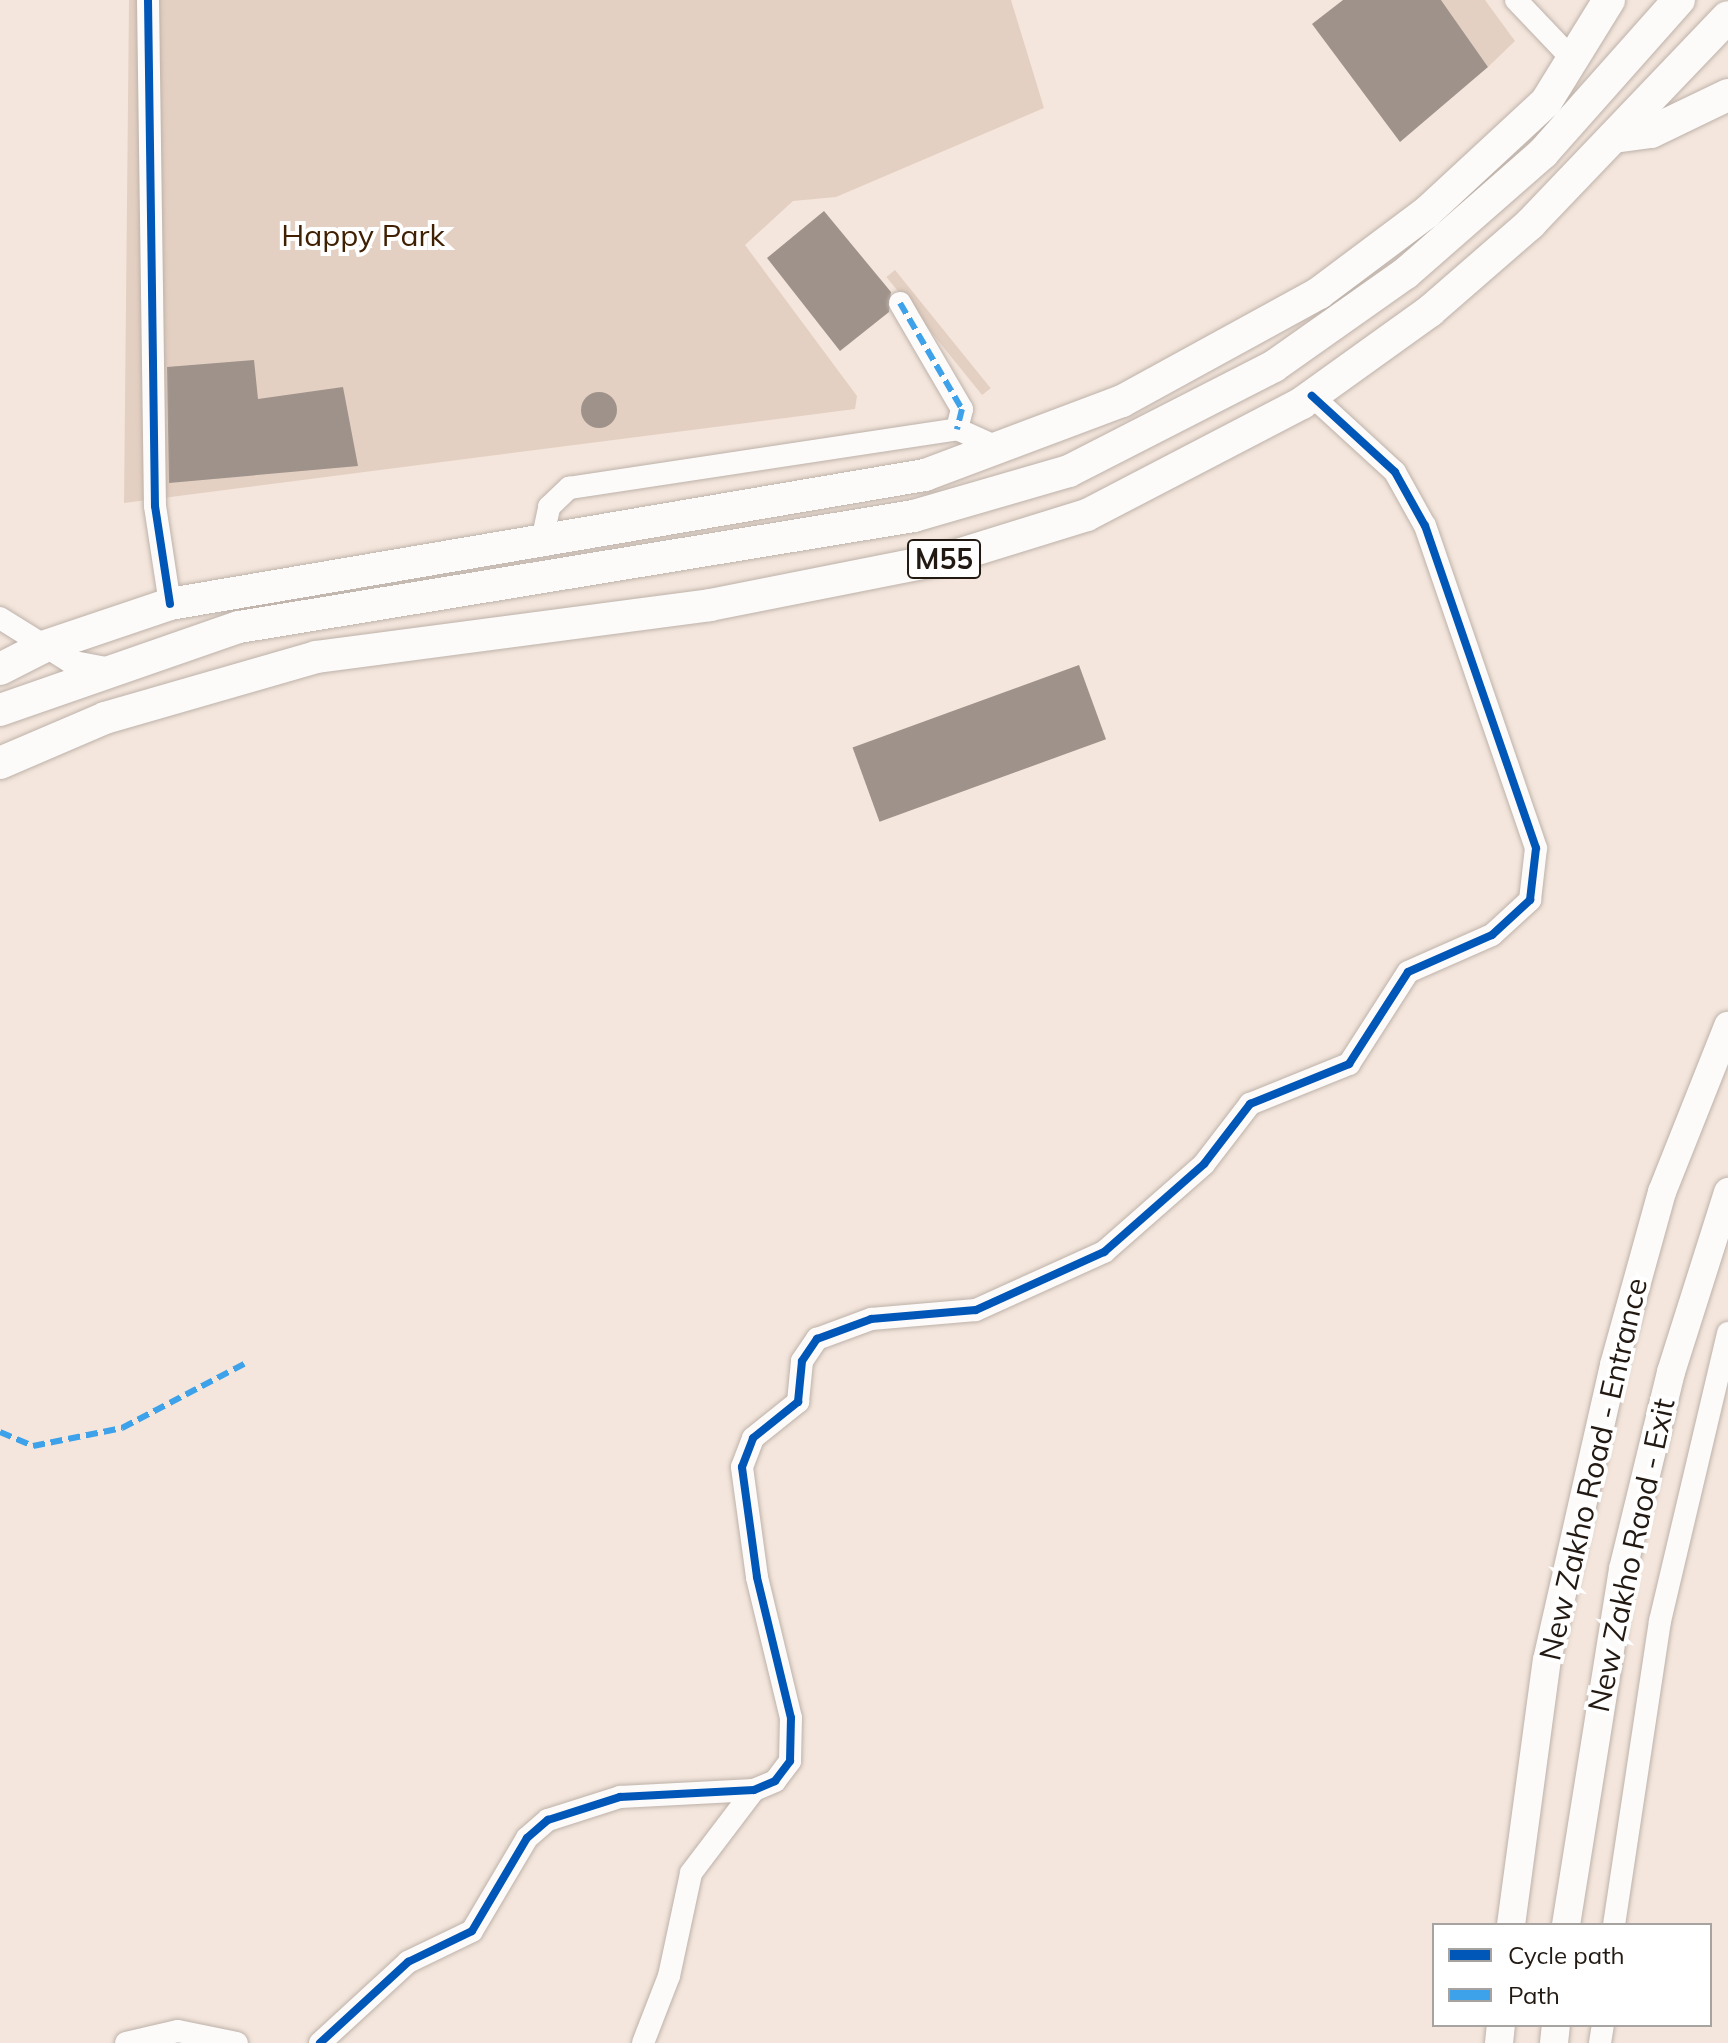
<!DOCTYPE html>
<html>
<head>
<meta charset="utf-8">
<style>
  body { margin:0 }
  #map { position:relative; width:1728px; height:2043px; overflow:hidden; background:#f4e6dc; font-family:Mulish,sans-serif }
  div>[style] { position:absolute }
  .green>* { inset:0; background:#e4d0c2; transform-origin:0 0 }
  .building>* { inset:0; background:#9e928a; transform-origin:0 0 }
  .round { border-radius:50% }
  .roads { filter:drop-shadow(0 0 2px #bdb2aa) drop-shadow(0 0 2px #bdb2aa) }
  .minor>* { height:22px; margin:-11px; padding:0 11px; transform-origin:11px; border-radius:11px; background:#fdfbfa }
  .major>* { height:28px; margin:-14px; padding:0 14px; transform-origin:14px; border-radius:14px; background:#fdfbfa }
  .highway>* { height:32px; margin:-16px; padding:0 16px; transform-origin:16px; border-radius:16px; background:#fdfbfa }
  .quiet>* { height:6px; margin-top:-3px; transform-origin:0; background:repeating-linear-gradient(90deg,#3ea2ea 0 12px,transparent 0 18px) }
  .cycleway>* { height:8px; margin:-4px; padding:0 4px; transform-origin:4px; border-radius:4px; background:#0057b8 }
  span { translate:-50% -50%; white-space:nowrap; text-align:center; line-height:1.15; -webkit-text-stroke:8px #fff; paint-order:stroke }
  .shield-label span { padding:2px 6px; background:#fff; border:2px solid; border-radius:6px; -webkit-text-stroke-width:0 }
  .shield-label { font-size:28px; color:#221912; font-weight:700 }
  .park-label { font-size:30px; color:#402003 }
  .street-label { font-size:30px; color:#221912 }
  .legend { position:absolute; left:1432px; top:1923px; width:280px; height:104px; box-sizing:border-box; background:#fff; border:2px solid #a7a3a0; margin:0; padding:10px 14px; list-style:none; font-size:24px; color:#221912 }
  .legend li { display:flex; align-items:center; gap:16px; height:40px }
  .legend b { width:40px; border:2px solid #a7a3a0 }
</style>
</head>
<body>
<div id="map">
  <div class="green">
    <div style="clip-path:polygon(129px 0,1011px 0,1044px 108px,836px 197px,793px 201px,745px 245px,857px 396px,855px 409px,124px 503px)"></div>
    <div style="clip-path:polygon(1441px 0,1485px 0,1515px 41px,1488px 67px)"></div>
    <div style="left:895px;top:270px;width:152px;height:11px;rotate:51deg"></div>
  </div>
  <div class="building">
    <div style="clip-path:polygon(1343px 0,1441px 0,1488px 67px,1400px 142px,1312px 24px)"></div>
    <div style="clip-path:polygon(824px 211px,891px 292px,889px 312px,840px 351px,767px 258px)"></div>
    <div style="clip-path:polygon(254px 360px,258px 399px,343px 387px,358px 466px,169px 483px,167px 367px)"></div>
    <div class="round" style="left:581px;top:392px;width:36px;height:36px"></div>
    <div style="left:1079px;top:665px;width:79px;height:241px;rotate:70deg"></div>
  </div>
  <div class="roads">
    <div class="minor">
      <div style="left:148px;top:0;width:506px;rotate:89.21deg"></div>
      <div style="left:155px;top:506px;width:99px;rotate:81.3deg"></div>
      <div style="left:1516px;top:0;width:86px;rotate:46.4deg"></div>
      <div style="left:900px;top:303px;width:123px;rotate:59.7deg"></div>
      <div style="left:962px;top:409px;width:21px;rotate:104deg"></div>
      <div style="left:542px;top:541px;width:35px;rotate:-78deg"></div>
      <div style="left:549px;top:507px;width:28px;rotate:-44deg"></div>
      <div style="left:569px;top:488px;width:392px;rotate:-8.6deg"></div>
      <div style="left:957px;top:429px;width:48px;rotate:24.4deg"></div>
      <div style="left:0;top:618px;width:81px;rotate:31.9deg"></div>
      <div style="left:69px;top:661px;width:43px;rotate:10.8deg"></div>
      <div style="left:1614px;top:1925px;width:307px;rotate:-81.4deg"></div>
      <div style="left:1660px;top:1621px;width:296px;rotate:-76.7deg"></div>
      <div style="left:126px;top:2043px;width:53px;rotate:-13deg"></div>
      <div style="left:178px;top:2031px;width:60px;rotate:11.5deg"></div>
      <div style="left:320px;top:2043px;width:120px;rotate:-42.6deg"></div>
      <div style="left:408px;top:1962px;width:71px;rotate:-25.8deg"></div>
      <div style="left:472px;top:1931px;width:108px;rotate:-59.4deg"></div>
      <div style="left:527px;top:1838px;width:28px;rotate:-41deg"></div>
      <div style="left:548px;top:1820px;width:76px;rotate:-17.7deg"></div>
      <div style="left:620px;top:1797px;width:134px;rotate:-3deg"></div>
      <div style="left:754px;top:1790px;width:23px;rotate:-23deg"></div>
      <div style="left:775px;top:1781px;width:25px;rotate:-53deg"></div>
      <div style="left:790px;top:1761px;width:43px;rotate:-88.7deg"></div>
      <div style="left:791px;top:1718px;width:145px;rotate:-103.6deg"></div>
      <div style="left:757px;top:1577px;width:111px;rotate:-97.8deg"></div>
      <div style="left:742px;top:1467px;width:31px;rotate:-69deg"></div>
      <div style="left:753px;top:1438px;width:58px;rotate:-38.7deg"></div>
      <div style="left:798px;top:1402px;width:41px;rotate:-84.4deg"></div>
      <div style="left:802px;top:1361px;width:27px;rotate:-56deg"></div>
      <div style="left:817px;top:1339px;width:58px;rotate:-20.3deg"></div>
      <div style="left:871px;top:1319px;width:105px;rotate:-4.9deg"></div>
      <div style="left:976px;top:1310px;width:141px;rotate:-24.4deg"></div>
      <div style="left:1104px;top:1252px;width:133px;rotate:-41.3deg"></div>
      <div style="left:1204px;top:1164px;width:76px;rotate:-52.5deg"></div>
      <div style="left:1250px;top:1104px;width:107px;rotate:-22deg"></div>
      <div style="left:1349px;top:1064px;width:109px;rotate:-57.3deg"></div>
      <div style="left:1408px;top:972px;width:92px;rotate:-23.8deg"></div>
      <div style="left:1492px;top:935px;width:52px;rotate:-42.6deg"></div>
      <div style="left:1530px;top:900px;width:52px;rotate:-83.4deg"></div>
      <div style="left:1536px;top:848px;width:341px;rotate:-109deg"></div>
      <div style="left:1425px;top:526px;width:62px;rotate:-119.1deg"></div>
      <div style="left:1395px;top:472px;width:113px;rotate:-137.5deg"></div>
      <div style="left:643px;top:2043px;width:72px;rotate:-68.8deg"></div>
      <div style="left:669px;top:1976px;width:105px;rotate:-77.9deg"></div>
      <div style="left:691px;top:1873px;width:104px;rotate:-52.8deg"></div>
      <div style="left:1600px;top:2043px;width:18px;rotate:-81deg"></div>
    </div>
    <div class="major">
      <div style="left:1511px;top:1925px;width:267px;rotate:-82.3deg"></div>
      <div style="left:1547px;top:1660px;width:303px;rotate:-77.2deg"></div>
      <div style="left:1614px;top:1365px;width:180px;rotate:-74.5deg"></div>
      <div style="left:1662px;top:1192px;width:179px;rotate:-68.3deg"></div>
      <div style="left:1566px;top:1925px;width:361px;rotate:-80.9deg"></div>
      <div style="left:1623px;top:1569px;width:203px;rotate:-76.3deg"></div>
      <div style="left:1671px;top:1372px;width:189px;rotate:-72.4deg"></div>
      <div style="left:1499px;top:2043px;width:18px;rotate:-84deg"></div>
      <div style="left:1554px;top:2043px;width:18px;rotate:-84deg"></div>
    </div>
    <div class="highway">
      <div style="left:1614px;top:137px;width:37px;rotate:-8deg"></div>
      <div style="left:1651px;top:132px;width:85px;rotate:-25.7deg"></div>
      <div style="left:0;top:669px;width:48px;rotate:-27.1deg"></div>
      <div style="left:43px;top:647px;width:134px;rotate:-18.7deg"></div>
      <div style="left:170px;top:604px;width:766px;rotate:-9.7deg"></div>
      <div style="left:925px;top:475px;width:210px;rotate:-20.6deg"></div>
      <div style="left:1122px;top:401px;width:225px;rotate:-28.7deg"></div>
      <div style="left:1319px;top:293px;width:134px;rotate:-36.8deg"></div>
      <div style="left:1426px;top:213px;width:163px;rotate:-42.8deg"></div>
      <div style="left:1546px;top:102px;width:120px;rotate:-58.3deg"></div>
      <div style="left:0;top:710px;width:253px;rotate:-19.2deg"></div>
      <div style="left:239px;top:627px;width:684px;rotate:-9.34deg"></div>
      <div style="left:914px;top:516px;width:161px;rotate:-16.2deg"></div>
      <div style="left:1069px;top:471px;width:230px;rotate:-27.1deg"></div>
      <div style="left:1274px;top:366px;width:161px;rotate:-35.2deg"></div>
      <div style="left:1406px;top:273px;width:182px;rotate:-41.2deg"></div>
      <div style="left:1543px;top:153px;width:205px;rotate:-48.4deg"></div>
      <div style="left:0;top:763px;width:114px;rotate:-23.2deg"></div>
      <div style="left:105px;top:718px;width:220px;rotate:-16.1deg"></div>
      <div style="left:316px;top:657px;width:397px;rotate:-7.5deg"></div>
      <div style="left:710px;top:605px;width:243px;rotate:-11.2deg"></div>
      <div style="left:948px;top:558px;width:145px;rotate:-17.2deg"></div>
      <div style="left:1087px;top:515px;width:242px;rotate:-27.5deg"></div>
      <div style="left:1302px;top:403px;width:158px;rotate:-35.7deg"></div>
      <div style="left:1430px;top:311px;width:133px;rotate:-41deg"></div>
      <div style="left:1530px;top:224px;width:286px;rotate:-46.3deg"></div>
    </div>
  </div>
  <div class="quiet">
    <div style="left:900px;top:303px;width:123px;rotate:59.7deg"></div>
    <div style="left:962px;top:409px;width:21px;rotate:104deg"></div>
    <div style="left:0;top:1432px;width:36px;rotate:23deg"></div>
    <div style="left:33px;top:1446px;width:91px;rotate:-11.4deg"></div>
    <div style="left:122px;top:1428px;width:138px;rotate:-27.7deg"></div>
  </div>
  <div class="cycleway">
    <div style="left:148px;top:0;width:506px;rotate:89.21deg"></div>
    <div style="left:155px;top:506px;width:99px;rotate:81.3deg"></div>
    <div style="left:320px;top:2043px;width:120px;rotate:-42.6deg"></div>
    <div style="left:408px;top:1962px;width:71px;rotate:-25.8deg"></div>
    <div style="left:472px;top:1931px;width:108px;rotate:-59.4deg"></div>
    <div style="left:527px;top:1838px;width:28px;rotate:-41deg"></div>
    <div style="left:548px;top:1820px;width:76px;rotate:-17.7deg"></div>
    <div style="left:620px;top:1797px;width:134px;rotate:-3deg"></div>
    <div style="left:754px;top:1790px;width:23px;rotate:-23deg"></div>
    <div style="left:775px;top:1781px;width:25px;rotate:-53deg"></div>
    <div style="left:790px;top:1761px;width:43px;rotate:-88.7deg"></div>
    <div style="left:791px;top:1718px;width:145px;rotate:-103.6deg"></div>
    <div style="left:757px;top:1577px;width:111px;rotate:-97.8deg"></div>
    <div style="left:742px;top:1467px;width:31px;rotate:-69deg"></div>
    <div style="left:753px;top:1438px;width:58px;rotate:-38.7deg"></div>
    <div style="left:798px;top:1402px;width:41px;rotate:-84.4deg"></div>
    <div style="left:802px;top:1361px;width:27px;rotate:-56deg"></div>
    <div style="left:817px;top:1339px;width:58px;rotate:-20.3deg"></div>
    <div style="left:871px;top:1319px;width:105px;rotate:-4.9deg"></div>
    <div style="left:976px;top:1310px;width:141px;rotate:-24.4deg"></div>
    <div style="left:1104px;top:1252px;width:133px;rotate:-41.3deg"></div>
    <div style="left:1204px;top:1164px;width:76px;rotate:-52.5deg"></div>
    <div style="left:1250px;top:1104px;width:107px;rotate:-22deg"></div>
    <div style="left:1349px;top:1064px;width:109px;rotate:-57.3deg"></div>
    <div style="left:1408px;top:972px;width:92px;rotate:-23.8deg"></div>
    <div style="left:1492px;top:935px;width:52px;rotate:-42.6deg"></div>
    <div style="left:1530px;top:900px;width:52px;rotate:-83.4deg"></div>
    <div style="left:1536px;top:848px;width:341px;rotate:-109deg"></div>
    <div style="left:1425px;top:526px;width:62px;rotate:-119.1deg"></div>
    <div style="left:1395px;top:472px;width:113px;rotate:-137.5deg"></div>
  </div>
  <div class="shield-label">
    <span style="left:944px;top:559px">M55</span>
  </div>
  <div class="park-label">
    <span style="left:363px;top:235px">Happy Park</span>
  </div>
  <div class="street-label">
    <span style="left:1593px;top:1469px;rotate:-77deg">New Zakho Road - Entrance</span>
    <span style="left:1631px;top:1555px;rotate:-78deg">New Zakho Raod - Exit</span>
  </div>
  <ul class="legend">
  <li><b style="height:10px;background:#0057b8"></b>Cycle path</li>
  <li><b style="height:10px;background:#3ea2ea"></b>Path</li>
  </ul>
</div>
</body>
</html>
